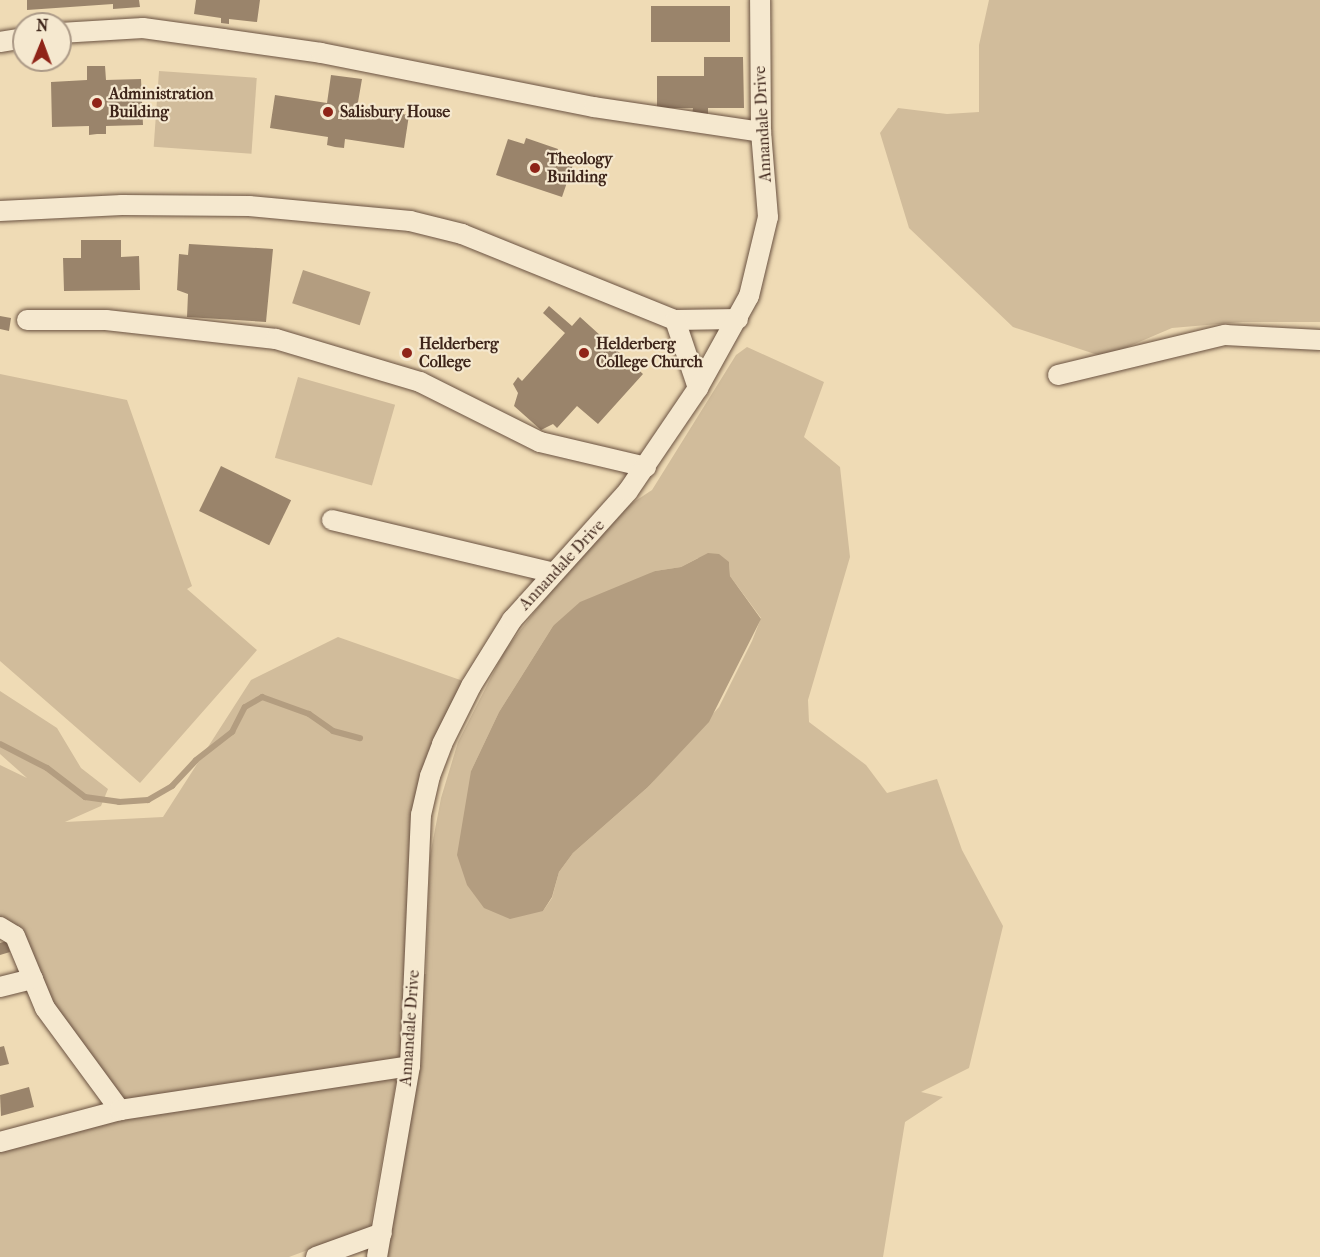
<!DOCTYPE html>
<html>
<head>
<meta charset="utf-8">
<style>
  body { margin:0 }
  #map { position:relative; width:1320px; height:1257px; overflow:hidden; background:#efdbb5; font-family:"IM FELL French Canon",serif }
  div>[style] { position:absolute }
  .green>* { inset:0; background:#d1bc9b; transform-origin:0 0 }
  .water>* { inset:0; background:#b39d80; transform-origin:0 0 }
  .stream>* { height:6px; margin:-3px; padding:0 3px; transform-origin:3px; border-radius:3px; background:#b39d80 }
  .building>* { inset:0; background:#9a846b; transform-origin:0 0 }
  .roads { filter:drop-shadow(0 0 2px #6a5241) drop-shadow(0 0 2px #6a5241) }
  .street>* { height:20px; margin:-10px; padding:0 10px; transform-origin:10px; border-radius:10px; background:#f5e8cf }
  .dots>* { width:16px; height:16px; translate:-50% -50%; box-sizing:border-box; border:3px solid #f5e8cf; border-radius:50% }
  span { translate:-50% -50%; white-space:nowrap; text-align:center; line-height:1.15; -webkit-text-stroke:4.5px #f5e8cf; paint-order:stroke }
  .poi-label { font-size:16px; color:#3e251a; font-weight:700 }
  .left { translate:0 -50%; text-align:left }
  .street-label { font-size:16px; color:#3e251a }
  .north { position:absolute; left:12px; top:12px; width:60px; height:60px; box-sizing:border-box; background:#f5e8cf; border:2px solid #ac9a87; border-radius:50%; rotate:1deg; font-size:16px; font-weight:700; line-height:24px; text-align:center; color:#3e251a }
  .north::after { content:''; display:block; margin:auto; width:21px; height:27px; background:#8f2418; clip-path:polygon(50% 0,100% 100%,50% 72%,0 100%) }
</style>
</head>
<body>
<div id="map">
  <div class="green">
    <div style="clip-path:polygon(989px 0,1320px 0,1320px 322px,1242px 322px,1172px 328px,1104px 357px,1013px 327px,909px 228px,880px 133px,898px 108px,947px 114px,979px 112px,979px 45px)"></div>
    <div style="left:159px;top:71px;width:98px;height:76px;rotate:4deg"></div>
    <div style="clip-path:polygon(evenodd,747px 347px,824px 382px,804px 437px,840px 467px,850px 557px,808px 700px,809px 722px,866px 765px,887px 793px,937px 779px,962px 850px,1003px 926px,969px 1068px,921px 1092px,943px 1097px,905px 1122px,883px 1257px,380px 1257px,419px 975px,426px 974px,430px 856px,441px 798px,458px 742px,504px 652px,602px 523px,652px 490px,736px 355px,747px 347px,698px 558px,729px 562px,730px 576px,761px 618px,752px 641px,719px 707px,648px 787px,573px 853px,559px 872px,552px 898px,543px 911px,471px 771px,499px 712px,553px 626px,655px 571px,681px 567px,698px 558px)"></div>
    <div style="clip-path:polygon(0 374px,127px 400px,192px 586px,187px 589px,257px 650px,140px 783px,0 661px)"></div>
    <div style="left:298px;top:377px;width:101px;height:84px;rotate:16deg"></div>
    <div style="clip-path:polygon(338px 637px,466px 682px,435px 739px,402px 1059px,130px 1104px,110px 1094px,0 921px,0 765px,27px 778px,0 754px,0 691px,57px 728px,81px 768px,108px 789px,101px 806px,65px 822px,163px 817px,251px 680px)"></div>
    <div style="clip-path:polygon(398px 1071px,370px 1227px,289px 1257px,0 1257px,0 1147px,120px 1116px)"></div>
  </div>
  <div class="water">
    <div style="left:303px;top:270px;width:71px;height:35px;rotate:18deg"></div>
    <div style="clip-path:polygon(708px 553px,719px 554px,729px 562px,730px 576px,761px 619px,709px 722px,648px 787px,573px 853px,559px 872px,552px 897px,543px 911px,510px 919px,484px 908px,467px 885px,457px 855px,471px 771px,499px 712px,553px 626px,580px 602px,655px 571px,681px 567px)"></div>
  </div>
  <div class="stream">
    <div style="left:0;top:744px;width:53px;rotate:27.1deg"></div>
    <div style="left:47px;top:768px;width:48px;rotate:37.3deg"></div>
    <div style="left:85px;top:797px;width:34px;rotate:8deg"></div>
    <div style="left:119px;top:802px;width:29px;rotate:-4deg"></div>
    <div style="left:148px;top:800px;width:28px;rotate:-30deg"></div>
    <div style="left:172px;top:786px;width:35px;rotate:-47deg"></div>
    <div style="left:196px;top:760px;width:46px;rotate:-37.9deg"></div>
    <div style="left:232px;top:732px;width:28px;rotate:-63deg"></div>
    <div style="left:245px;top:707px;width:20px;rotate:-30deg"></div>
    <div style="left:262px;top:697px;width:50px;rotate:19.9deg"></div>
    <div style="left:309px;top:714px;width:29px;rotate:35deg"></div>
    <div style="left:333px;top:731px;width:28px;rotate:15deg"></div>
  </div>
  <div class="building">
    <div style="clip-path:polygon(27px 0,139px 0,140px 7px,113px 9px,113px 4px,27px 10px)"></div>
    <div style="clip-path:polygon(196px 0,260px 0,257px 22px,229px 19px,229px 24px,221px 23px,221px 18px,194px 14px)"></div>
    <div style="left:651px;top:6px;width:79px;height:36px"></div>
    <div style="clip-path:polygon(704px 57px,743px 57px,744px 108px,708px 108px,708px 115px,692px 116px,693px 108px,657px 108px,657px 76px,704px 76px)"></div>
    <div style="clip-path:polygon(87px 66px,105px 66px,106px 80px,141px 79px,143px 125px,106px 126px,106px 134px,97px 134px,89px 135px,89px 126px,52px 127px,51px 82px,87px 80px)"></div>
    <div style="clip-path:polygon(331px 75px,362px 79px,357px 108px,409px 115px,404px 148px,345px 139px,344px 148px,335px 147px,327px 145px,328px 137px,270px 128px,275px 95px,327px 103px)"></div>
    <div style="clip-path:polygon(526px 138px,558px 149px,556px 155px,574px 162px,562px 197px,496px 175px,508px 139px,524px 144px)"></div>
    <div style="clip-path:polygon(81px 240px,121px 240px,121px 257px,139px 256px,140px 290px,64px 291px,63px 258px,81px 258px)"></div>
    <div style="clip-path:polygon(189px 244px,273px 249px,266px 322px,187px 317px,188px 294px,177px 290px,179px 254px,188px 255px)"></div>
    <div style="clip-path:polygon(549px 306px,572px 326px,580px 317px,643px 374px,598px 424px,577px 406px,557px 428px,553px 424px,541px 430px,514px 406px,518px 393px,513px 384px,518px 377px,522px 381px,565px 333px,543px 313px)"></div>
    <div style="clip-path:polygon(0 316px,11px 318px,9px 331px,0 329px)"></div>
    <div style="left:221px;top:466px;width:78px;height:50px;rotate:26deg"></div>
    <div style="clip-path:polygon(7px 941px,10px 952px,0 955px,0 943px)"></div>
    <div style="clip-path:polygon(4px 1046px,9px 1064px,0 1066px,0 1047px)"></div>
    <div style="clip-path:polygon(29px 1087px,34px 1107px,1px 1116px,0 1095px)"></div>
  </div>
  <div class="roads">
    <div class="street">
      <div style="left:60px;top:33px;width:83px;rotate:-3.4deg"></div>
      <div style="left:143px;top:28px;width:81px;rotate:7.8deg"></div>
      <div style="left:223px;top:39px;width:99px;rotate:8.1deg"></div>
      <div style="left:321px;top:53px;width:278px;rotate:11.2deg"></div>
      <div style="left:594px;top:107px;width:169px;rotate:8.5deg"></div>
      <div style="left:0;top:42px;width:24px;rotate:-9deg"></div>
      <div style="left:0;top:211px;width:122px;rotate:-2.8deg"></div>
      <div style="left:122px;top:205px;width:127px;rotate:0.5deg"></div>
      <div style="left:249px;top:206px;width:162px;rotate:5.3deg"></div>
      <div style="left:410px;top:221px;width:54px;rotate:14deg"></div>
      <div style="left:462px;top:234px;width:230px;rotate:22deg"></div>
      <div style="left:675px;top:320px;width:63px;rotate:-0.9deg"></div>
      <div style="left:27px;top:320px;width:79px"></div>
      <div style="left:106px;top:320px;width:171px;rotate:6.4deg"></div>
      <div style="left:276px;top:339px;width:150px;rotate:16.6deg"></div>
      <div style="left:420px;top:382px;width:134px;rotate:26.6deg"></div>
      <div style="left:540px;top:442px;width:109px;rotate:13.3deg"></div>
      <div style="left:675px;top:320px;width:72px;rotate:71.3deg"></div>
      <div style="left:1058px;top:375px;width:172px;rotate:-13.5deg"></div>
      <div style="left:1225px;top:335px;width:95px;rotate:3deg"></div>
      <div style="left:332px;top:520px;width:225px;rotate:13.4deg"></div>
      <div style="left:0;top:927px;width:17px;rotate:31deg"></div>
      <div style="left:15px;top:936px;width:78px;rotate:67.4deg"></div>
      <div style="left:45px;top:1008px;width:127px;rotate:53.7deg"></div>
      <div style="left:0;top:987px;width:34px;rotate:-14deg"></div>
      <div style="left:0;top:1142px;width:124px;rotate:-14.9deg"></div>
      <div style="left:120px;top:1110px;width:293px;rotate:-8.6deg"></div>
      <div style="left:316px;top:1257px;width:70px;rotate:-20deg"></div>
      <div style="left:377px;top:1257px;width:194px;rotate:-80.2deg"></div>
      <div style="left:410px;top:1066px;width:251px;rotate:-87.5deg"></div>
      <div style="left:421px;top:815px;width:40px;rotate:-77deg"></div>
      <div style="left:430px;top:776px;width:34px;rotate:-69deg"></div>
      <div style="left:442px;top:744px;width:65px;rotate:-63.4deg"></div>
      <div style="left:471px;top:686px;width:78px;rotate:-58.2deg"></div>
      <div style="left:512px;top:620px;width:173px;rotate:-48deg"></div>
      <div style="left:628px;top:491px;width:125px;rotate:-55.8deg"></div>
      <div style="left:698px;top:388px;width:105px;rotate:-61deg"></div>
      <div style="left:749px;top:296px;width:81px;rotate:-76.5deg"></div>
      <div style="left:768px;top:217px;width:85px;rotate:-94.7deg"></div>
      <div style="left:761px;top:132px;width:132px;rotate:-90.4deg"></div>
    </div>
  </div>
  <div class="dots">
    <div style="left:97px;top:103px;background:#8f2418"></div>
    <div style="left:328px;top:112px;background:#8f2418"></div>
    <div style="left:535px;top:168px;background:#8f2418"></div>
    <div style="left:407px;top:353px;background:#8f2418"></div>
    <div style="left:584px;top:353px;background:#8f2418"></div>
  </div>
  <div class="poi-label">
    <span class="left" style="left:109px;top:103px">Administration<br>Building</span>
    <span class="left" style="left:340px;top:112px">Salisbury House</span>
    <span class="left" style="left:547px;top:168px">Theology<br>Building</span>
    <span class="left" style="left:419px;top:353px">Helderberg<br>College</span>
    <span class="left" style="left:596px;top:353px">Helderberg<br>College Church</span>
  </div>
  <div class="street-label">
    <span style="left:763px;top:124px;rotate:-93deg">Annandale Drive</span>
    <span style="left:562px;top:565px;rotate:-47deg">Annandale Drive</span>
    <span style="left:410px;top:1028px;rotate:-86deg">Annandale Drive</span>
  </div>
  <div class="north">N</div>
</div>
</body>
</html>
